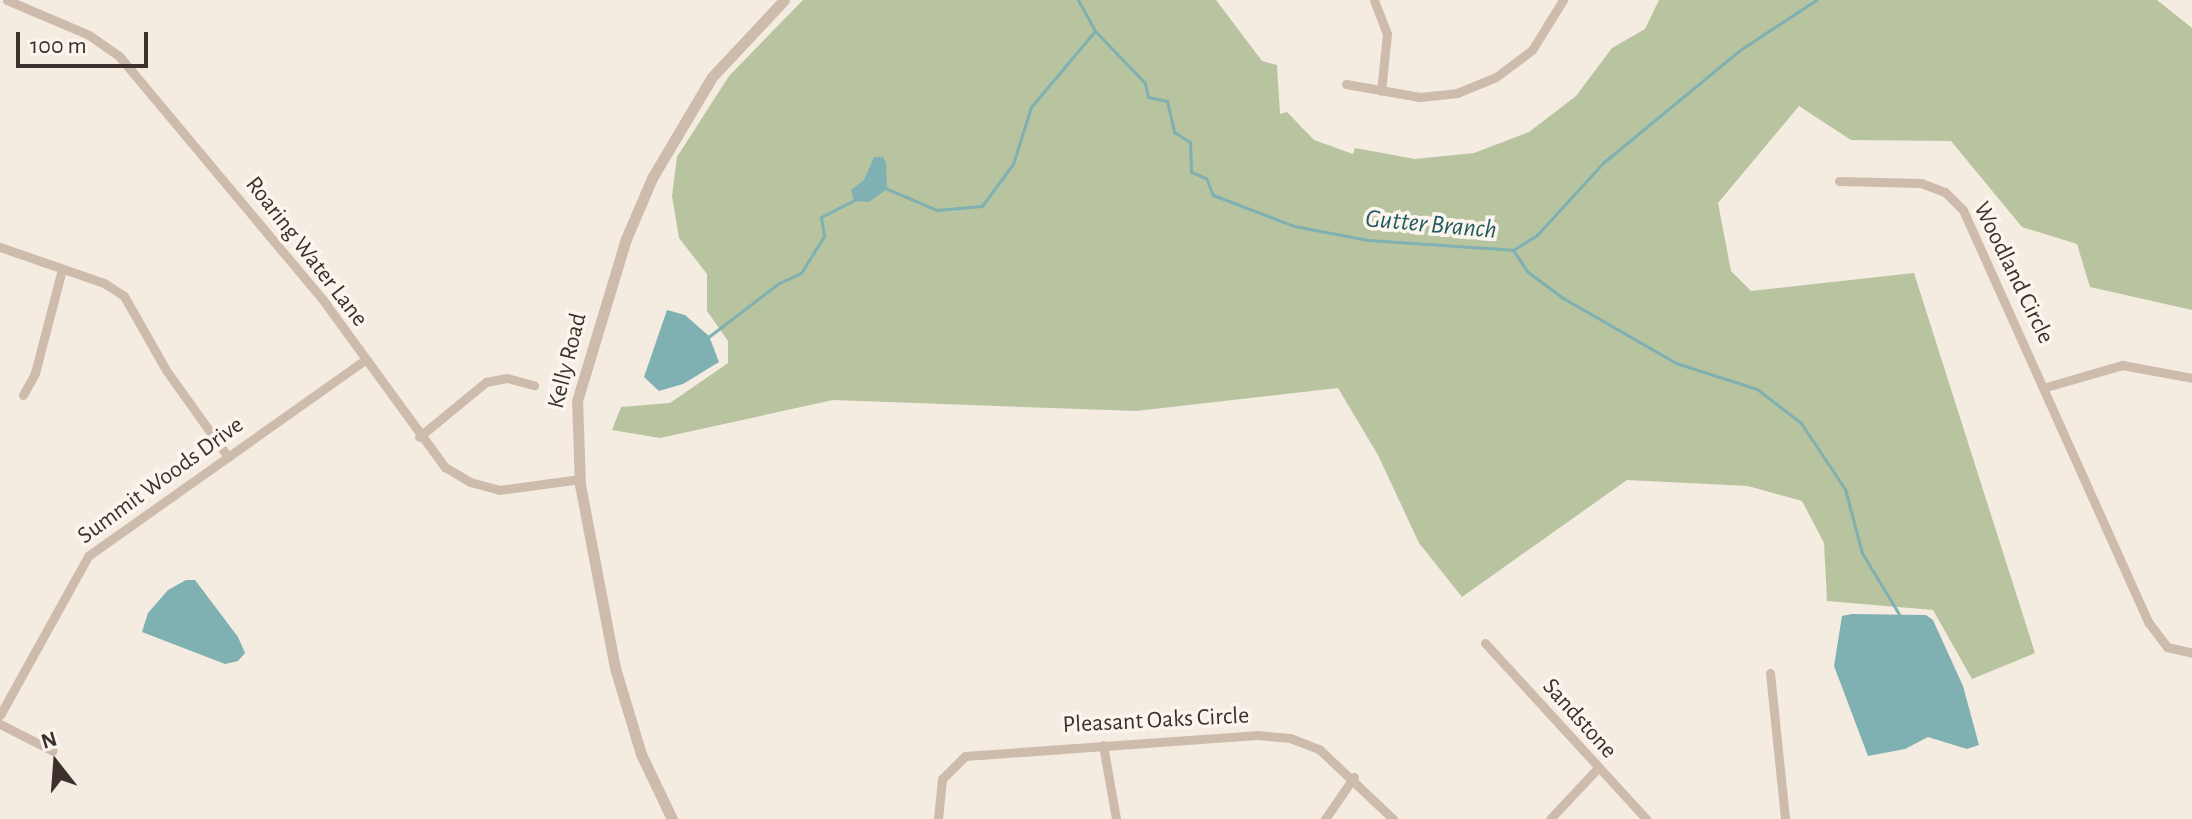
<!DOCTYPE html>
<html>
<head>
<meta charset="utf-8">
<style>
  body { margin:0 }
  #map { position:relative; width:2192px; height:819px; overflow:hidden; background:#f4ebe1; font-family:"Alegreya Sans",sans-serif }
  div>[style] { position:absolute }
  .green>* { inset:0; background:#b8c4a0 }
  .water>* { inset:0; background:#7fb0b2 }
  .stream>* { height:3px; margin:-1.5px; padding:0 1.5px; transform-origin:1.5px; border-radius:1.5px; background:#7fb0b2 }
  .minor>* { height:9px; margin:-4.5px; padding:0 4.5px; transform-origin:4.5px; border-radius:4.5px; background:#cdbbac }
  .tertiary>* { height:11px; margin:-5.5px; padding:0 5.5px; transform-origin:5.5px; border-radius:5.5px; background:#cdbbac }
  span { translate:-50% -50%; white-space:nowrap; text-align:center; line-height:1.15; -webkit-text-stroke:7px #fbf5ee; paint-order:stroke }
  .street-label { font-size:24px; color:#3b302b }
  .water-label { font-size:26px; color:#1f5a5e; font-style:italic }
  .north { position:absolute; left:16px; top:723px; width:80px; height:80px; -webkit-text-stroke:6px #fbf5ee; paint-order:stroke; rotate:343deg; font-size:22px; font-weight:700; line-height:32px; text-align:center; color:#3b302b }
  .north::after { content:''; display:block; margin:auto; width:28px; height:36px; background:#3b302b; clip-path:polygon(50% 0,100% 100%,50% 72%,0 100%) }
  .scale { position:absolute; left:16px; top:32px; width:132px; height:36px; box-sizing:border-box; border:4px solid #3b302b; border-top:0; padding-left:10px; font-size:24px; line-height:28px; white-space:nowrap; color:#3b302b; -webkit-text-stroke:6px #fbf5ee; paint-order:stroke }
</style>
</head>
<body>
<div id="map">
  <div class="green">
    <div style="clip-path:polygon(803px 0,1216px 0,1262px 61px,1277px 65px,1280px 114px,1287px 112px,1314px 140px,1353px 154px,1355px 148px,1415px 159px,1474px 153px,1529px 132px,1576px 96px,1612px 48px,1645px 29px,1659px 0,2157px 0,2192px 28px,2192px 310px,2090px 287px,2077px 244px,2022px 227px,1951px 141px,1851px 140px,1799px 106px,1718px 203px,1731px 271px,1751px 291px,1914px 273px,2035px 653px,1972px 679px,1933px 610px,1827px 601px,1824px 543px,1802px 501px,1748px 486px,1627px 480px,1462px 597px,1419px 543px,1378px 455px,1338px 388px,1136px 411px,833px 400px,660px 438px,612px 430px,621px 407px,670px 403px,728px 363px,728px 341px,707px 311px,707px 274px,679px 238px,672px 196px,677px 157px,729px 76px)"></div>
  </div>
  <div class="water">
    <div style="clip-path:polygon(874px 157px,883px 157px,886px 163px,887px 189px,869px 202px,854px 201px,851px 190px,864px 180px)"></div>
    <div style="clip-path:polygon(667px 310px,685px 315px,709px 336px,719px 362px,683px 384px,659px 391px,644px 377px)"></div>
    <div style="clip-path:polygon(186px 580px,195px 580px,238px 637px,245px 653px,238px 661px,225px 664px,142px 632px,148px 613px,168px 590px)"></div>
    <div style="clip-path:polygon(1852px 614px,1926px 615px,1933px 620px,1963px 686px,1979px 745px,1967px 749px,1928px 737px,1905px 749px,1868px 756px,1834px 666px,1842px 616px)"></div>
  </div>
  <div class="stream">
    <div style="left:1078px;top:0;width:35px;rotate:61deg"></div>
    <div style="left:1095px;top:31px;width:72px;rotate:46.1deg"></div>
    <div style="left:1145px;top:83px;width:14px;rotate:78deg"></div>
    <div style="left:1148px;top:97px;width:19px;rotate:12deg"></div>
    <div style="left:1167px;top:101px;width:32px;rotate:77deg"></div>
    <div style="left:1174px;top:132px;width:19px;rotate:32deg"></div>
    <div style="left:1190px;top:142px;width:30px;rotate:88deg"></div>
    <div style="left:1191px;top:172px;width:16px;rotate:22deg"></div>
    <div style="left:1206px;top:178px;width:18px;rotate:68deg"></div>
    <div style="left:1213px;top:195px;width:87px;rotate:20.9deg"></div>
    <div style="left:1294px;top:226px;width:75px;rotate:10.7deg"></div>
    <div style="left:1368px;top:240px;width:145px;rotate:3.9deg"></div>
    <div style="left:1513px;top:250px;width:28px;rotate:-32deg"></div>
    <div style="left:1537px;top:235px;width:99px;rotate:-47.5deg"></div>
    <div style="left:1604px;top:162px;width:176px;rotate:-39.5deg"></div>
    <div style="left:1740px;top:50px;width:91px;rotate:-33.3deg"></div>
    <div style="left:885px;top:188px;width:56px;rotate:22.9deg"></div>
    <div style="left:937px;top:210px;width:45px;rotate:-5.1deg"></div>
    <div style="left:982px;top:206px;width:52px;rotate:-53.6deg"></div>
    <div style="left:1013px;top:164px;width:60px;rotate:-72.5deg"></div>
    <div style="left:1031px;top:107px;width:99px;rotate:-49.9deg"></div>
    <div style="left:1513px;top:250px;width:27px;rotate:56deg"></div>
    <div style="left:1528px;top:272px;width:44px;rotate:36.6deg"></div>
    <div style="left:1563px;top:298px;width:130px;rotate:29.9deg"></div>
    <div style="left:1676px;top:363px;width:85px;rotate:17.8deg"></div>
    <div style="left:1757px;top:389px;width:56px;rotate:37.7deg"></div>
    <div style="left:1801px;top:423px;width:79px;rotate:56.3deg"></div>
    <div style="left:1845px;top:489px;width:66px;rotate:75.1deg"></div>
    <div style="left:1862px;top:553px;width:71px;rotate:58.8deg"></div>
    <div style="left:707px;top:338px;width:91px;rotate:-37.4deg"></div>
    <div style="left:779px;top:283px;width:24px;rotate:-24deg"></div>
    <div style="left:801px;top:273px;width:44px;rotate:-58.1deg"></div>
    <div style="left:824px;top:236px;width:19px;rotate:-99deg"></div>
    <div style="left:821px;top:217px;width:38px;rotate:-27deg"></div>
  </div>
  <div class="minor">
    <div style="left:7px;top:0;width:89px;rotate:23.1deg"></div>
    <div style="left:89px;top:35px;width:37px;rotate:35deg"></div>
    <div style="left:119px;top:56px;width:318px;rotate:50.1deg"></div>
    <div style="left:323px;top:300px;width:207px;rotate:53.9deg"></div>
    <div style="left:445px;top:467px;width:29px;rotate:31deg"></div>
    <div style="left:470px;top:482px;width:30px;rotate:15deg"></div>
    <div style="left:499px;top:490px;width:82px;rotate:-7.7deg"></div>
    <div style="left:1374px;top:0;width:36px;rotate:69deg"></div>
    <div style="left:1387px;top:34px;width:57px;rotate:96deg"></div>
    <div style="left:1346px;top:84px;width:75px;rotate:10deg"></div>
    <div style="left:1420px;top:97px;width:37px;rotate:-6deg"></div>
    <div style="left:1457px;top:93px;width:42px;rotate:-22.3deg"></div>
    <div style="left:1496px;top:77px;width:45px;rotate:-36.9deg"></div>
    <div style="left:1532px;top:50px;width:59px;rotate:-58.2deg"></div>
    <div style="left:1839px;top:181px;width:82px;rotate:1.4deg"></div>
    <div style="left:1921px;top:183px;width:26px;rotate:21deg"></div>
    <div style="left:1945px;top:192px;width:25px;rotate:45deg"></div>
    <div style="left:1963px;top:210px;width:453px;rotate:65.8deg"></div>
    <div style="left:2149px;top:623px;width:30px;rotate:53deg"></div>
    <div style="left:2167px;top:647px;width:26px;rotate:13deg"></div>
    <div style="left:0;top:247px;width:110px;rotate:19.1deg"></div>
    <div style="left:104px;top:283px;width:24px;rotate:33deg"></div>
    <div style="left:124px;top:296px;width:85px;rotate:60.4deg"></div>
    <div style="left:166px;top:370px;width:107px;rotate:54.5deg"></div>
    <div style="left:2046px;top:387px;width:79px;rotate:-16.1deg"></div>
    <div style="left:2122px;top:365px;width:71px;rotate:10.5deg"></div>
    <div style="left:23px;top:395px;width:25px;rotate:-61deg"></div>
    <div style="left:35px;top:373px;width:107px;rotate:-75.4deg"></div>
    <div style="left:419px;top:437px;width:87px;rotate:-39.4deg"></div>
    <div style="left:486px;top:382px;width:21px;rotate:-11deg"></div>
    <div style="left:507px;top:378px;width:28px;rotate:15deg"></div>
    <div style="left:1485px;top:643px;width:239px;rotate:47.5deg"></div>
    <div style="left:1770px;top:673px;width:147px;rotate:84.1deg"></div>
    <div style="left:0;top:715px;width:182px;rotate:-61deg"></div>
    <div style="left:88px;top:556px;width:339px;rotate:-35.3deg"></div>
    <div style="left:0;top:724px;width:59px;rotate:27deg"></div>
    <div style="left:1103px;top:745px;width:75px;rotate:80deg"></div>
    <div style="left:938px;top:819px;width:40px;rotate:-84.3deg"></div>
    <div style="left:942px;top:779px;width:33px;rotate:-45deg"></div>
    <div style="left:965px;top:756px;width:292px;rotate:-4.1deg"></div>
    <div style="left:1256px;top:735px;width:34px;rotate:5deg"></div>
    <div style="left:1290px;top:738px;width:31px;rotate:21deg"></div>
    <div style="left:1319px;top:749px;width:102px;rotate:43.4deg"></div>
    <div style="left:1325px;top:819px;width:51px;rotate:-55.4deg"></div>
    <div style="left:1550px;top:819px;width:69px;rotate:-46.8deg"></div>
  </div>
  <div class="tertiary">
    <div style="left:672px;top:819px;width:72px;rotate:-115.5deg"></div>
    <div style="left:641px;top:754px;width:90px;rotate:-106.8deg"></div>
    <div style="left:615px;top:668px;width:186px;rotate:-100.8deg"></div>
    <div style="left:580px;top:485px;width:84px;rotate:-92deg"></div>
    <div style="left:577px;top:401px;width:169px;rotate:-73.2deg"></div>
    <div style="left:626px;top:239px;width:66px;rotate:-66.9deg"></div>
    <div style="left:652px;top:178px;width:117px;rotate:-59.3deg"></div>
    <div style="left:712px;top:77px;width:105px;rotate:-46.9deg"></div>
  </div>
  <div class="street-label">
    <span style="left:306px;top:252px;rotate:52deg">Roaring Water Lane</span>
    <span style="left:2013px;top:273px;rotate:64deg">Woodland Circle</span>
    <span style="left:568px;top:361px;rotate:-76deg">Kelly Road</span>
    <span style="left:161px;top:481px;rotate:-36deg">Summit Woods Drive</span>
    <span style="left:1579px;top:719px;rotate:48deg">Sandstone</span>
    <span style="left:1156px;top:721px;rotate:-3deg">Pleasant Oaks Circle</span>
  </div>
  <div class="water-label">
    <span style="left:1431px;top:225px;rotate:5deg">Gutter Branch</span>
  </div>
  <div class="north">N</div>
  <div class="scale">100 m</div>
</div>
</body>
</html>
